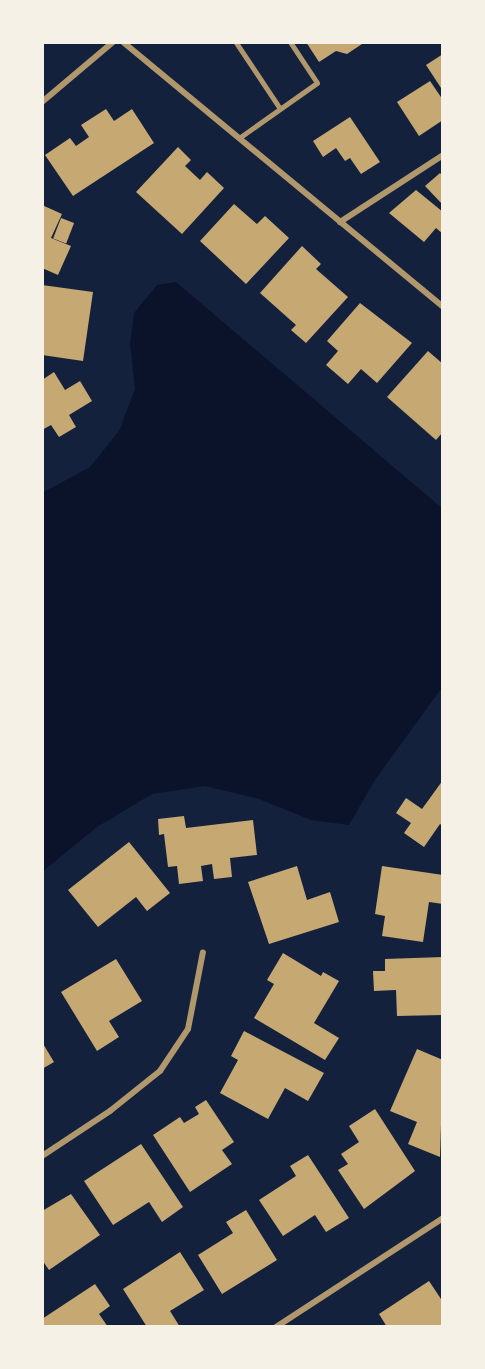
<!DOCTYPE html>
<html>
<head>
<meta charset="utf-8">
<style>
  body { margin:0 }
  #map { position:relative; width:485px; height:1369px; overflow:hidden; background:#14213d; font-family:Spectral,serif }
  div>[style] { position:absolute }
  .water>* { inset:0; background:#0b132b }
  .building>* { inset:0; background:#c6a872; transform-origin:0 0 }
  .service>* { height:4.5px; margin:-2.25px; padding:0 2.25px; transform-origin:2.25px; border-radius:2.25px; background:#b1986c }
  .minor>* { height:6px; margin:-3px; padding:0 3px; transform-origin:3px; border-radius:3px; background:#b1986c }
  span { translate:-50% -50%; white-space:nowrap; text-align:center; line-height:1.15; -webkit-text-stroke:4.5px #f6f1e7; paint-order:stroke }
  .frame { position:absolute; inset:0; border:44px solid #f6f1e7; pointer-events:none }
</style>
</head>
<body>
<div id="map">
  <div class="water">
    <div style="clip-path:polygon(176px 282px,443px 509px,443px 686px,375px 780px,349px 825px,311px 820px,259px 799px,205px 786px,152px 794px,97px 827px,42px 872px,42px 493px,90px 467px,119px 431px,135px 389px,130px 344px,134px 313px,157px 285px)"></div>
  </div>
  <div class="building">
    <div style="clip-path:polygon(306px 42px,365px 42px,347px 54px,336px 51px,319px 62px)"></div>
    <div style="clip-path:polygon(443px 54px,443px 91px,426px 65px)"></div>
    <div style="clip-path:polygon(430px 81px,443px 100px,443px 120px,419px 136px,397px 102px)"></div>
    <div style="clip-path:polygon(106px 109px,114px 121px,132px 109px,154px 143px,73px 196px,45px 155px,70px 138px,76px 146px,89px 137px,81px 125px)"></div>
    <div style="clip-path:polygon(350px 117px,380px 162px,361px 174px,350px 158px,345px 161px,336px 148px,323px 157px,313px 141px)"></div>
    <div style="clip-path:polygon(178px 147px,191px 160px,185px 166px,200px 180px,207px 172px,224px 188px,182px 234px,136px 192px)"></div>
    <div style="clip-path:polygon(440px 173px,443px 176px,443px 205px,425px 186px)"></div>
    <div style="clip-path:polygon(416px 190px,443px 212px,443px 234px,436px 228px,424px 242px,389px 213px)"></div>
    <div style="clip-path:polygon(234px 204px,257px 224px,265px 216px,289px 238px,246px 284px,200px 241px)"></div>
    <div style="clip-path:polygon(42px 205px,62px 214px,51px 238px,71px 246px,58px 275px,42px 268px)"></div>
    <div style="left:61px;top:218px;width:14px;height:22px;rotate:21deg"></div>
    <div style="clip-path:polygon(302px 246px,321px 264px,316px 269px,348px 297px,306px 343px,291px 330px,296px 325px,260px 293px)"></div>
    <div style="clip-path:polygon(42px 285px,93px 292px,83px 361px,42px 355px)"></div>
    <div style="clip-path:polygon(360px 303px,412px 343px,377px 383px,361px 369px,348px 384px,326px 365px,338px 351px,327px 341px)"></div>
    <div style="clip-path:polygon(428px 351px,443px 364px,443px 432px,436px 440px,387px 397px)"></div>
    <div style="clip-path:polygon(54px 372px,65px 390px,80px 381px,92px 401px,69px 415px,76px 427px,59px 437px,51px 425px,42px 430px,42px 380px)"></div>
    <div style="clip-path:polygon(443px 780px,443px 826px,440px 824px,424px 847px,404px 833px,411px 823px,396px 813px,406px 798px,422px 809px)"></div>
    <div style="clip-path:polygon(184px 816px,186px 828px,253px 820px,257px 855px,230px 858px,232px 877px,214px 879px,212px 864px,201px 866px,203px 881px,179px 884px,177px 866px,168px 867px,164px 834px,159px 835px,158px 819px)"></div>
    <div style="clip-path:polygon(129px 842px,170px 893px,147px 911px,136px 897px,98px 927px,68px 890px)"></div>
    <div style="clip-path:polygon(297px 866px,307px 900px,330px 892px,339px 922px,269px 944px,248px 882px)"></div>
    <div style="clip-path:polygon(382px 866px,443px 875px,443px 904px,429px 902px,423px 942px,382px 936px,385px 916px,375px 914px)"></div>
    <div style="clip-path:polygon(283px 953px,321px 976px,323px 972px,339px 981px,314px 1023px,339px 1038px,325px 1060px,254px 1018px,274px 984px,267px 980px)"></div>
    <div style="clip-path:polygon(443px 957px,443px 1015px,397px 1016px,396px 990px,374px 991px,373px 971px,385px 971px,385px 959px)"></div>
    <div style="clip-path:polygon(116px 959px,142px 1001px,109px 1021px,119px 1037px,97px 1051px,61px 992px)"></div>
    <div style="clip-path:polygon(244px 1031px,324px 1073px,308px 1101px,285px 1088px,268px 1119px,220px 1093px,238px 1060px,231px 1056px)"></div>
    <div style="clip-path:polygon(42px 1042px,54px 1062px,42px 1069px)"></div>
    <div style="clip-path:polygon(417px 1049px,443px 1060px,440px 1157px,408px 1144px,417px 1122px,390px 1111px)"></div>
    <div style="clip-path:polygon(206px 1100px,234px 1142px,222px 1150px,232px 1164px,190px 1192px,153px 1135px,180px 1117px,184px 1123px,199px 1114px,195px 1107px)"></div>
    <div style="clip-path:polygon(375px 1109px,415px 1171px,364px 1209px,338px 1170px,348px 1164px,341px 1154px,359px 1142px,349px 1126px)"></div>
    <div style="clip-path:polygon(141px 1144px,183px 1207px,162px 1222px,149px 1202px,113px 1225px,84px 1181px)"></div>
    <div style="clip-path:polygon(308px 1155px,349px 1218px,326px 1232px,315px 1215px,283px 1236px,259px 1200px,296px 1176px,290px 1166px)"></div>
    <div style="clip-path:polygon(71px 1194px,100px 1235px,49px 1270px,42px 1260px,42px 1211px)"></div>
    <div style="clip-path:polygon(246px 1210px,277px 1260px,222px 1294px,198px 1255px,233px 1233px,226px 1222px)"></div>
    <div style="clip-path:polygon(180px 1252px,204px 1290px,170px 1311px,180px 1327px,147px 1327px,123px 1289px)"></div>
    <div style="clip-path:polygon(429px 1281px,443px 1302px,443px 1326px,387px 1327px,379px 1314px)"></div>
    <div style="clip-path:polygon(95px 1284px,110px 1306px,99px 1314px,108px 1327px,42px 1327px,42px 1319px)"></div>
  </div>
  <div class="service">
    <div style="left:236px;top:42px;width:79px;rotate:56.3deg"></div>
    <div style="left:239px;top:138px;width:95px;rotate:-35.2deg"></div>
    <div style="left:317px;top:83px;width:49px;rotate:-123.4deg"></div>
  </div>
  <div class="minor">
    <div style="left:123px;top:42px;width:415px;rotate:39.6deg"></div>
    <div style="left:42px;top:102px;width:93px;rotate:-40.2deg"></div>
    <div style="left:340px;top:222px;width:123px;rotate:-33deg"></div>
    <div style="left:42px;top:1156px;width:82px;rotate:-33.5deg"></div>
    <div style="left:110px;top:1111px;width:64px;rotate:-38.7deg"></div>
    <div style="left:160px;top:1071px;width:50px;rotate:-56.3deg"></div>
    <div style="left:188px;top:1029px;width:78px;rotate:-79deg"></div>
    <div style="left:276px;top:1327px;width:199px;rotate:-33.1deg"></div>
  </div>
  <div class="frame"></div>
</div>
</body>
</html>
